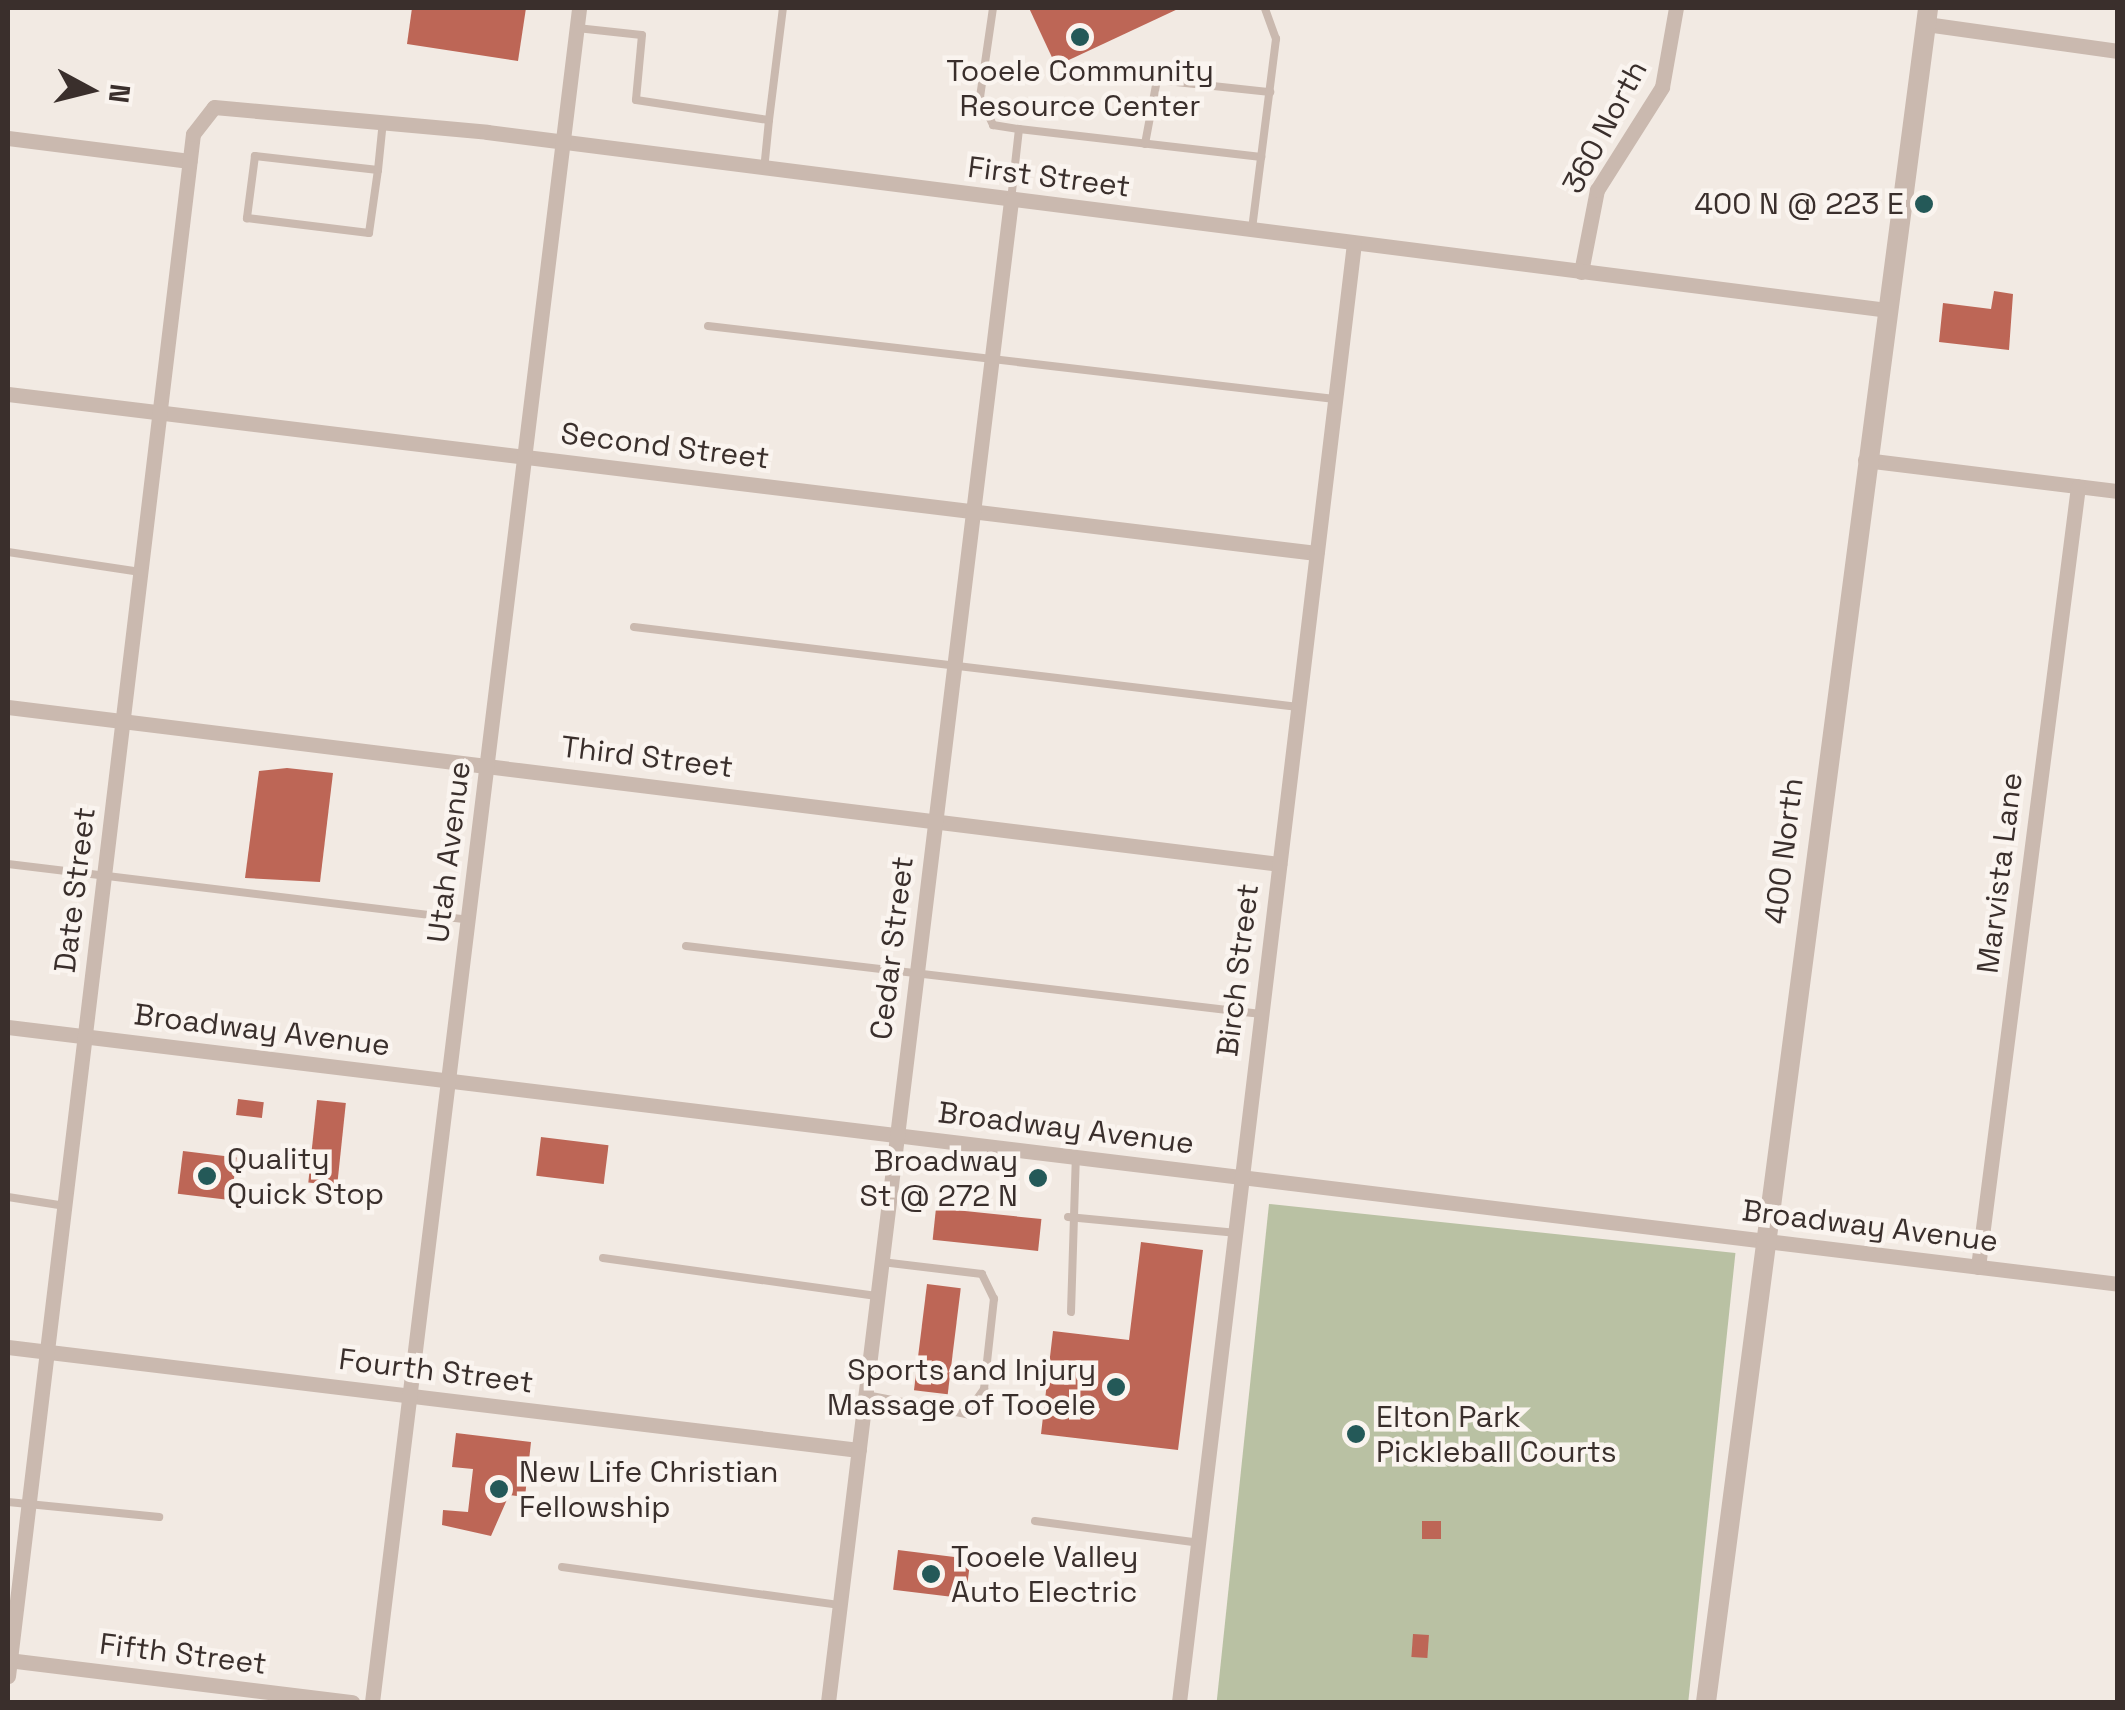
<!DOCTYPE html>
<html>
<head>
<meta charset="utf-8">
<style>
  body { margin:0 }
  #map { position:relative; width:2125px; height:1710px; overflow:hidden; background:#f2eae3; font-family:"Space Grotesk",sans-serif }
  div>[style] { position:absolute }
  .green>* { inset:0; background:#b9c1a3; transform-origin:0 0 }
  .building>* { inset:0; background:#bd6656; transform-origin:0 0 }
  .service>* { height:8px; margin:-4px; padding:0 4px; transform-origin:4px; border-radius:4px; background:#cab9af }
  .minor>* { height:15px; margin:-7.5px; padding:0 7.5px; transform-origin:7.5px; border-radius:7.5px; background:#cab9af }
  .tertiary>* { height:20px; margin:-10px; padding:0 10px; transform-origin:10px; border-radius:10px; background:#cab9af }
  .dots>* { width:28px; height:28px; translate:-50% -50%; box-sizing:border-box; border:5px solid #faf4ef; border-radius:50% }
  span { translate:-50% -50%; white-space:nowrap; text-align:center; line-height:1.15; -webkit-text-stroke:9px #faf4ef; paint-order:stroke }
  .poi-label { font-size:30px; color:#3a2f2c }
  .right { translate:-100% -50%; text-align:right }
  .left { translate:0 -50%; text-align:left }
  .street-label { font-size:30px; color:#3a2f2c }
  .frame { position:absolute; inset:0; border:10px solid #3a2f2c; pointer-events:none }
  .north { position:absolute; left:40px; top:40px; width:100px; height:100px; -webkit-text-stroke:8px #faf4ef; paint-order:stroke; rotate:97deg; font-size:28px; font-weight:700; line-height:40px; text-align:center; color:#3a2f2c }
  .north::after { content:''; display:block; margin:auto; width:35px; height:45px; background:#3a2f2c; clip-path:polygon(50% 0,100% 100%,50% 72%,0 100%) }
</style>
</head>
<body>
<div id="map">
  <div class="green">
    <div style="left:1269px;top:1204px;width:469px;height:501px;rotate:6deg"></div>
  </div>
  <div class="building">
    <div style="clip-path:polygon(412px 8px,526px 8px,518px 61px,407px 44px)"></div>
    <div style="clip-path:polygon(1029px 8px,1180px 8px,1056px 66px)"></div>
    <div style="clip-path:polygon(1994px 291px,2013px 294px,2009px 350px,1939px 342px,1943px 303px,1991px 309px)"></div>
    <div style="clip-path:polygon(287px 768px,333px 773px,320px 882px,245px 878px,259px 771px)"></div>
    <div style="left:238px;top:1099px;width:26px;height:16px;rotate:7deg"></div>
    <div style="left:317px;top:1100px;width:29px;height:83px;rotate:6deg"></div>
    <div style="left:541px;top:1137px;width:68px;height:39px;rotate:7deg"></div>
    <div style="left:183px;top:1151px;width:54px;height:43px;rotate:7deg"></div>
    <div style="left:936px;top:1208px;width:106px;height:32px;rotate:6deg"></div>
    <div style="clip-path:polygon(1141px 1242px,1203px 1250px,1178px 1450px,1041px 1434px,1053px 1331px,1129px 1340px)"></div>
    <div style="left:927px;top:1284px;width:34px;height:107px;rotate:7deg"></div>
    <div style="clip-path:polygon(456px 1433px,531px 1442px,525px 1497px,509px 1495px,491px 1536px,442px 1525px,443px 1510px,468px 1512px,473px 1469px,452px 1467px)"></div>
    <div style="left:1422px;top:1521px;width:19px;height:18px"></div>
    <div style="left:898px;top:1550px;width:73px;height:40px;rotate:7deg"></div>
    <div style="left:1413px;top:1634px;width:16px;height:23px;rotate:4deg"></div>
  </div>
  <div class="service">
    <div style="left:993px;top:8px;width:90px;rotate:98.3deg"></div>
    <div style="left:980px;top:97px;width:31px;rotate:65deg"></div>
    <div style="left:993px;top:125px;width:26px;rotate:9deg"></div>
    <div style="left:1019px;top:129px;width:71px;rotate:96.4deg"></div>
    <div style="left:577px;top:28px;width:65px;rotate:6.1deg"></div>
    <div style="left:642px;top:35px;width:65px;rotate:95.3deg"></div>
    <div style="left:636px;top:100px;width:134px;rotate:8.6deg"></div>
    <div style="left:769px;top:120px;width:50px;rotate:95.7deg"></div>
    <div style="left:769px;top:120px;width:113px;rotate:-82.9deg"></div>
    <div style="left:1019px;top:129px;width:244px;rotate:6.6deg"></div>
    <div style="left:1145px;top:144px;width:65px;rotate:-79.4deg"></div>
    <div style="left:1157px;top:80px;width:114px;rotate:6.1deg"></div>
    <div style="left:378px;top:170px;width:124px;rotate:-173.5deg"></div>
    <div style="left:255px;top:156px;width:63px;rotate:97.4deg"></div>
    <div style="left:247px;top:218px;width:123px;rotate:7deg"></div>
    <div style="left:369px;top:233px;width:64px;rotate:-81.9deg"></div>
    <div style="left:378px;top:170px;width:49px;rotate:-84.2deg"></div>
    <div style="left:1252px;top:229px;width:192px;rotate:-82.8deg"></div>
    <div style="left:1276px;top:39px;width:33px;rotate:-110deg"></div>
    <div style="left:708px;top:326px;width:631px;rotate:6.64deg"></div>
    <div style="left:8px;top:552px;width:134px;rotate:8.6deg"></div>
    <div style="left:634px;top:627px;width:669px;rotate:6.87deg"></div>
    <div style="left:8px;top:864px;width:463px;rotate:6.9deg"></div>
    <div style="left:686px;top:946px;width:579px;rotate:6.74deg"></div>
    <div style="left:8px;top:1197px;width:58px;rotate:9deg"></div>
    <div style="left:1068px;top:1217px;width:170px;rotate:5.4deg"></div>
    <div style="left:603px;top:1258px;width:278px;rotate:7.9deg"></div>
    <div style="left:1071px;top:1312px;width:155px;rotate:-88.2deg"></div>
    <div style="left:866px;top:1395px;width:102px;rotate:10.8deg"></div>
    <div style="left:966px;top:1414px;width:31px;rotate:-54deg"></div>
    <div style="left:984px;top:1389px;width:91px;rotate:-83.7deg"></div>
    <div style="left:994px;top:1299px;width:28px;rotate:-116deg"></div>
    <div style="left:982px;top:1274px;width:101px;rotate:-173.2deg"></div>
    <div style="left:8px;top:1502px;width:152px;rotate:5.7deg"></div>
    <div style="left:1035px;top:1521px;width:165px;rotate:7.6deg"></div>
    <div style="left:562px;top:1567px;width:281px;rotate:7.8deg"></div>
  </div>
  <div class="minor">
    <div style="left:1926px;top:24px;width:194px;rotate:8deg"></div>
    <div style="left:8px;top:138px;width:183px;rotate:7.2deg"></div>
    <div style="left:1581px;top:272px;width:84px;rotate:-79deg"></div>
    <div style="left:1597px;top:190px;width:122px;rotate:-57.7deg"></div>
    <div style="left:1662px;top:87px;width:80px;rotate:-80deg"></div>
    <div style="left:8px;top:394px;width:1318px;rotate:6.93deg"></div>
    <div style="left:1865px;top:460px;width:255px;rotate:7deg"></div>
    <div style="left:8px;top:707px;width:1281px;rotate:7.04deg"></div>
    <div style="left:8px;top:1027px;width:2126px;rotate:6.94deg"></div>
    <div style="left:1978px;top:1267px;width:787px;rotate:-82.7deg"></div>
    <div style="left:8px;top:1347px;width:857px;rotate:6.9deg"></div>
    <div style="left:8px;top:1660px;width:347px;rotate:7deg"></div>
    <div style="left:8px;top:1676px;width:1553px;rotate:-83.16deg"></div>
    <div style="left:193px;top:134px;width:34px;rotate:-52deg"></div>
    <div style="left:214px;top:107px;width:274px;rotate:5.2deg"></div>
    <div style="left:487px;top:132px;width:1413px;rotate:7.24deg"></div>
    <div style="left:372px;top:1702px;width:1707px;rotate:-83.03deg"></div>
    <div style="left:828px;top:1702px;width:1513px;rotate:-83.05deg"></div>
    <div style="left:1179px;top:1702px;width:1468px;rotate:-83.16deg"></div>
  </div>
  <div class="tertiary">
    <div style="left:1706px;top:1702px;width:1708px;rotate:-82.53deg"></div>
  </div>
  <div class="dots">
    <div style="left:1080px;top:37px;background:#245958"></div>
    <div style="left:1924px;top:204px;background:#245958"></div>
    <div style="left:207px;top:1176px;background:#245958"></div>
    <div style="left:1038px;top:1178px;background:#245958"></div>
    <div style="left:1116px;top:1387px;background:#245958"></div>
    <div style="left:1356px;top:1434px;background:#245958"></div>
    <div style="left:499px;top:1489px;background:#245958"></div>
    <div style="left:931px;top:1574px;background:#245958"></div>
  </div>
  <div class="poi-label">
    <span style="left:1080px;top:88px">Tooele Community<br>Resource Center</span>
    <span class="right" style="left:1904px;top:204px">400 N @ 223 E</span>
    <span class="left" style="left:227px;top:1176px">Quality<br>Quick Stop</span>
    <span class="right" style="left:1018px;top:1178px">Broadway<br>St @ 272 N</span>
    <span class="right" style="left:1096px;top:1387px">Sports and Injury<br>Massage of Tooele</span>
    <span class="left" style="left:1376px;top:1434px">Elton Park<br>Pickleball Courts</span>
    <span class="left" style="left:519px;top:1489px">New Life Christian<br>Fellowship</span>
    <span class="left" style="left:951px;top:1574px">Tooele Valley<br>Auto Electric</span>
  </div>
  <div class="street-label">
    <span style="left:1605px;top:127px;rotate:-62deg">360 North</span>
    <span style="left:1049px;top:177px;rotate:7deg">First Street</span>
    <span style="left:665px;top:446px;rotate:7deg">Second Street</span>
    <span style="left:647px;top:757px;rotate:7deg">Third Street</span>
    <span style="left:1784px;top:851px;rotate:-83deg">400 North</span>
    <span style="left:449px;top:852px;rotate:-83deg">Utah Avenue</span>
    <span style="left:2000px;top:873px;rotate:-83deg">Marvista Lane</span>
    <span style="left:75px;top:890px;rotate:-83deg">Date Street</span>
    <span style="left:892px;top:948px;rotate:-83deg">Cedar Street</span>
    <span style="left:1238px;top:970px;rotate:-83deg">Birch Street</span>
    <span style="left:262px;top:1030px;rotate:7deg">Broadway Avenue</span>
    <span style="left:1066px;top:1128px;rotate:7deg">Broadway Avenue</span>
    <span style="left:1870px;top:1226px;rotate:7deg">Broadway Avenue</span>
    <span style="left:436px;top:1371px;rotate:7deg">Fourth Street</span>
    <span style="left:183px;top:1654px;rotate:7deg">Fifth Street</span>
  </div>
  <div class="frame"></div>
  <div class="north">N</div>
</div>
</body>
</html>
